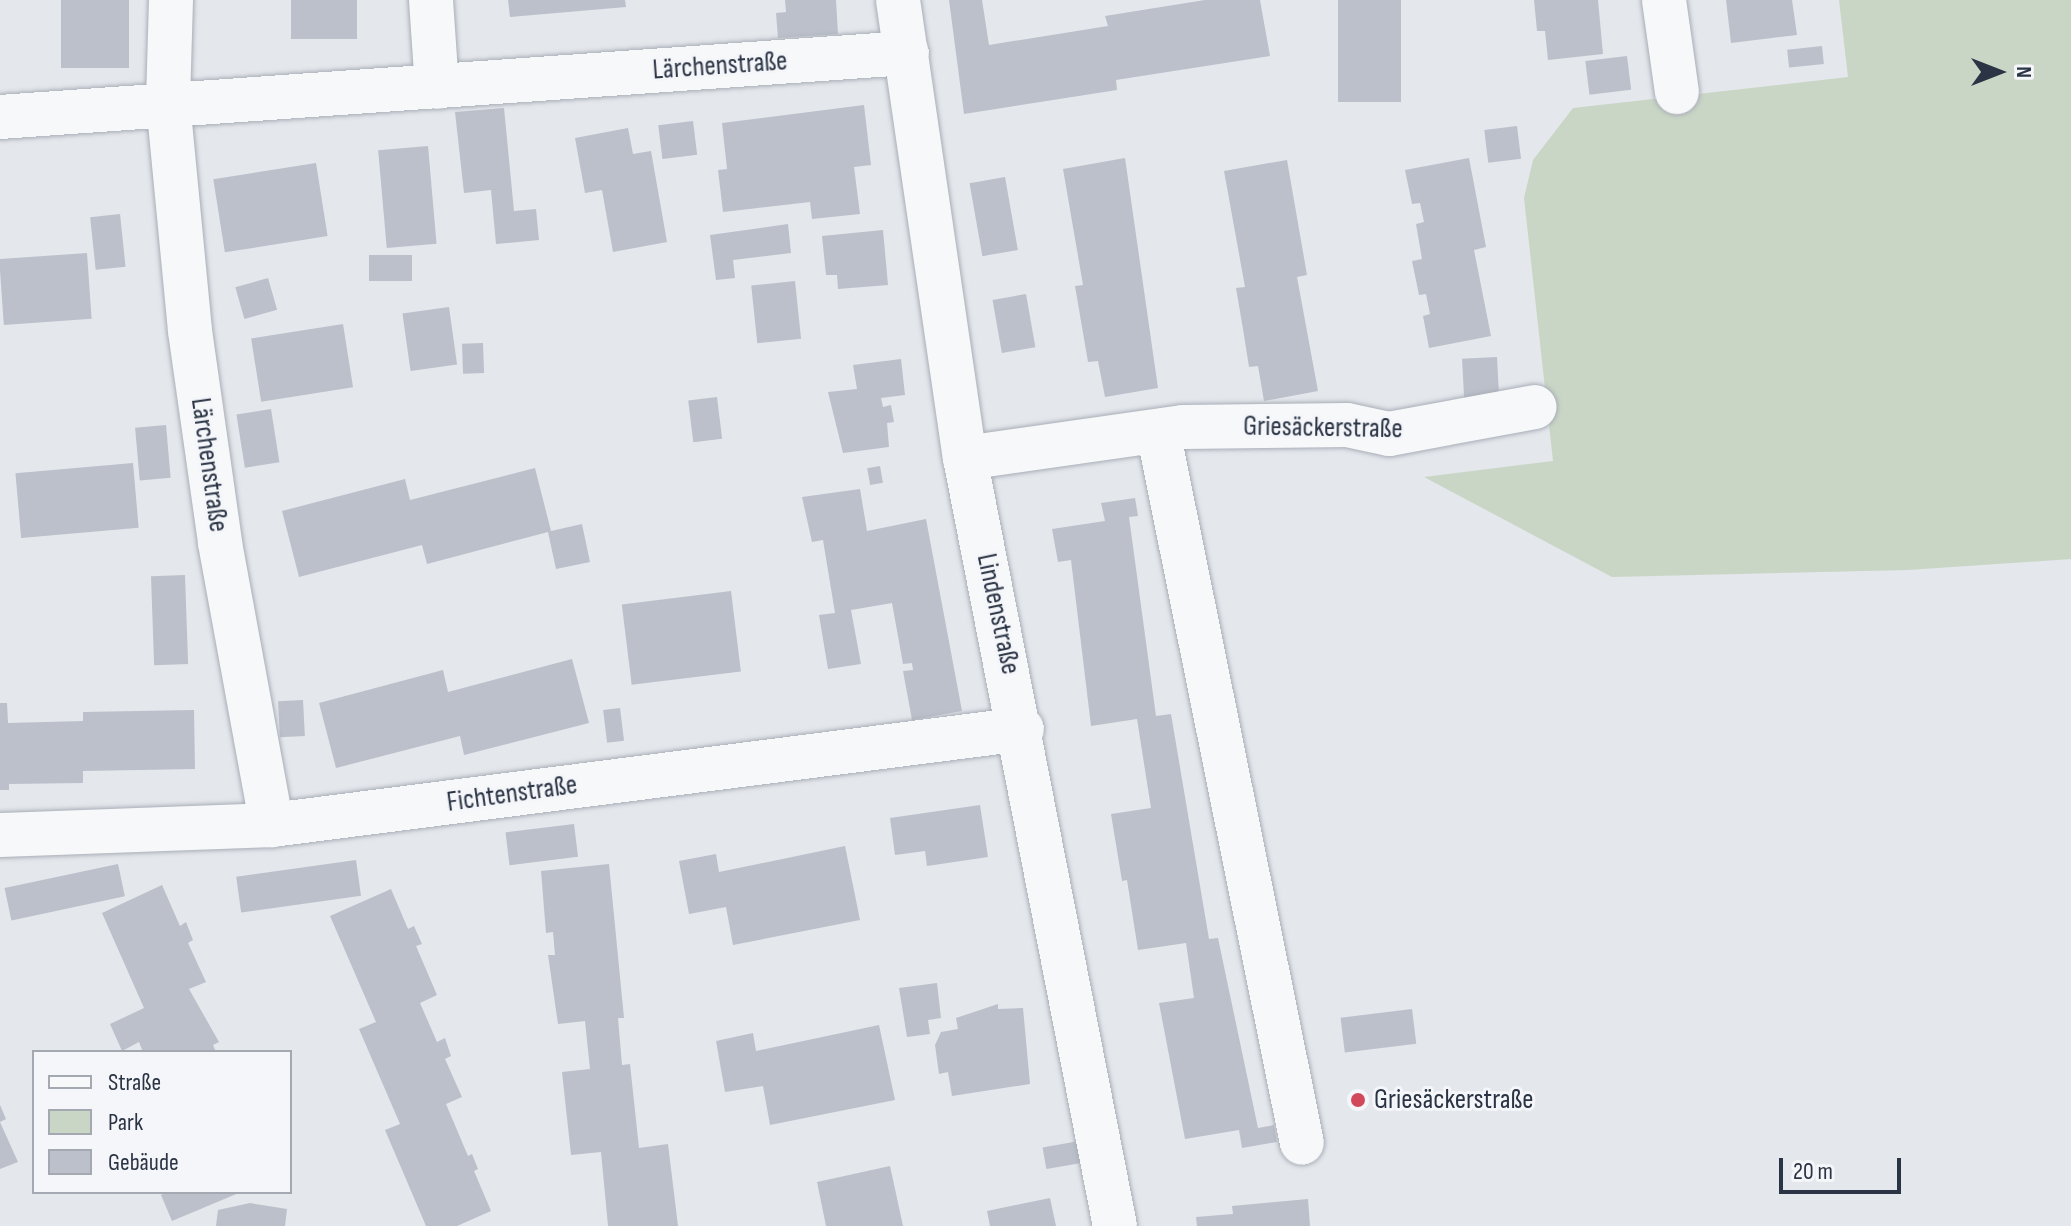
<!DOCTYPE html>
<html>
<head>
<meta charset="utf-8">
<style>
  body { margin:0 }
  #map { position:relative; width:2071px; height:1226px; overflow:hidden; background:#e4e7ec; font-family:"Sofia Sans Condensed",sans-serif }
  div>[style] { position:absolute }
  .green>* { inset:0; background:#c9d6c5 }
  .building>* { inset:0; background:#bbc0ca; transform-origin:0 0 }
  .roads { filter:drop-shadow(0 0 2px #a9aeb7) drop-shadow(0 0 2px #a9aeb7) }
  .minor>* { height:44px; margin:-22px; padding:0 22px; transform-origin:22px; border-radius:22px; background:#f7f8fa }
  .dots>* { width:22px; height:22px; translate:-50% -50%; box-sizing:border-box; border:4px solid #f4f6f9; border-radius:50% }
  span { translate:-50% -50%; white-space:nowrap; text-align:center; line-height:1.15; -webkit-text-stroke:6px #f4f6f9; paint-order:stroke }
  .street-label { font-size:28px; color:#2b3445 }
  .poi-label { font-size:28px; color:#2b3445 }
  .left { translate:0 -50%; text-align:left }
  .legend { position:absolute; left:32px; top:1050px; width:260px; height:144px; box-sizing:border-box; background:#f4f6f9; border:2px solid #a4a8b1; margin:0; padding:10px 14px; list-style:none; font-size:24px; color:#2b3445 }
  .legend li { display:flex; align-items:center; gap:16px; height:40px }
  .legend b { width:40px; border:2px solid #a4a8b1 }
  .north { position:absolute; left:1959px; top:32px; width:80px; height:80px; -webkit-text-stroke:6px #f4f6f9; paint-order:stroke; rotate:90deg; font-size:22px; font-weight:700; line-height:32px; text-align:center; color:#2b3445 }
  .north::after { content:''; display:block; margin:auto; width:28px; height:36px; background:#2b3445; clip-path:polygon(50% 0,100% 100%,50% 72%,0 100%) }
  .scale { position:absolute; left:1779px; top:1158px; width:122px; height:36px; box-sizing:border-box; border:4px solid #2b3445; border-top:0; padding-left:10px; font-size:24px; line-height:28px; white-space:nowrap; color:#2b3445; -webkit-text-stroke:6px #f4f6f9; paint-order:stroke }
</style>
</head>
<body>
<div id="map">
  <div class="green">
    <div style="clip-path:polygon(1839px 0,2071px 0,2071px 559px,1908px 570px,1612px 577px,1424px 477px,1553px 461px,1524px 198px,1533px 160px,1573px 108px,1848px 77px)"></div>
  </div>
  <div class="building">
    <div style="left:61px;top:0;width:68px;height:68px"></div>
    <div style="left:291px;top:0;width:66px;height:39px"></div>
    <div style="clip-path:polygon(508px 0,625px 0,626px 7px,510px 17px)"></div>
    <div style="clip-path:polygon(785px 0,836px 0,838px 34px,778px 38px,776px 13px,786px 12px)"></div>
    <div style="clip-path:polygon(949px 0,982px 0,989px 45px,1108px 26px,1105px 16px,1205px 0,1260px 0,1270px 56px,1116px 80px,1117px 90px,964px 114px)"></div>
    <div style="left:1338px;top:0;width:63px;height:102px"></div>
    <div style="clip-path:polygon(1534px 0,1598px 0,1603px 54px,1548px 60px,1545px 31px,1537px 31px)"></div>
    <div style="clip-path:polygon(1726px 0,1792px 0,1797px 35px,1731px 43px)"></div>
    <div style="left:1822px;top:46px;width:18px;height:35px;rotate:84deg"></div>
    <div style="left:1627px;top:56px;width:34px;height:42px;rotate:83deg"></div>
    <div style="clip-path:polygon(864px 105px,871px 165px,854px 167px,860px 214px,812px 219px,810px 202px,723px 212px,718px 170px,727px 169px,722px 123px)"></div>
    <div style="clip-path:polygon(504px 108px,514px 211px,536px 209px,539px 240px,496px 244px,491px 190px,464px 193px,455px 112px)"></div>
    <div style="left:693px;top:121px;width:34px;height:35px;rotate:83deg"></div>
    <div style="left:1517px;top:126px;width:33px;height:33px;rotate:83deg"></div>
    <div style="clip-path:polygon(628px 128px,633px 154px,651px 151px,667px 242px,613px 252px,602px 190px,585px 193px,575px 138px)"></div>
    <div style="left:428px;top:146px;width:98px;height:50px;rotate:85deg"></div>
    <div style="clip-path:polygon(1125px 158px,1158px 388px,1105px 397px,1098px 361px,1088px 362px,1075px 286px,1083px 285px,1063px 169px)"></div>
    <div style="clip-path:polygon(1469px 158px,1486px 247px,1474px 250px,1491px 336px,1429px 348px,1423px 316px,1430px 314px,1426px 294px,1419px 295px,1412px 261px,1422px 259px,1416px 224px,1424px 222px,1420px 203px,1412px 204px,1405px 170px)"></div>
    <div style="clip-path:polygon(1287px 160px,1307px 275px,1297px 277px,1318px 391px,1264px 401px,1258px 366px,1249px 367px,1243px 329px,1236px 288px,1245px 287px,1224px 171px)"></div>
    <div style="left:316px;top:163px;width:74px;height:104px;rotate:81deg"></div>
    <div style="left:1005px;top:177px;width:74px;height:36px;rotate:80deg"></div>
    <div style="left:120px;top:214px;width:53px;height:30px;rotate:84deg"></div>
    <div style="clip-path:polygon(788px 224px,791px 253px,733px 260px,735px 278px,716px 280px,710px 235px)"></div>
    <div style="clip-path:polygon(883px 230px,888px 285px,838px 289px,837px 275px,826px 275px,822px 236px)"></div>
    <div style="left:87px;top:253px;width:66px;height:88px;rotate:86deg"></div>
    <div style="left:412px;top:255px;width:26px;height:43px;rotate:90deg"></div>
    <div style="left:268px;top:278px;width:33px;height:34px;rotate:74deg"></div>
    <div style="left:795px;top:281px;width:58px;height:44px;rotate:84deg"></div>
    <div style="left:1026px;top:294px;width:54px;height:34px;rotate:80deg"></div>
    <div style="left:449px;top:307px;width:58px;height:47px;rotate:82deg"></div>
    <div style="left:343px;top:324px;width:64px;height:93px;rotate:81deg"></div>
    <div style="left:483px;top:343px;width:30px;height:21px;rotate:88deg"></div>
    <div style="left:1497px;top:357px;width:40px;height:35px;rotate:87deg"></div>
    <div style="clip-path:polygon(901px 359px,905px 395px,881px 398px,883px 407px,891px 405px,894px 422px,887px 423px,889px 447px,843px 453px,828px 392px,857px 389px,853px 365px)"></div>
    <div style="left:717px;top:397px;width:42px;height:29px;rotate:83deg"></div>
    <div style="left:271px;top:409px;width:54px;height:35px;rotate:81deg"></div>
    <div style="left:166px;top:425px;width:53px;height:31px;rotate:85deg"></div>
    <div style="left:133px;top:463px;width:65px;height:118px;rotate:85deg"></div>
    <div style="left:880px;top:466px;width:17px;height:13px;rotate:80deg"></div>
    <div style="clip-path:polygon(535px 468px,551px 531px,582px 524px,590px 562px,556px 569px,548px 532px,427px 564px,422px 545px,299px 577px,282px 511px,405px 479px,410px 500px)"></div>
    <div style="clip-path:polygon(860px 489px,867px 531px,926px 519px,962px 711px,912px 720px,903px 671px,913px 670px,912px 663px,903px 664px,892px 603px,851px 610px,861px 664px,828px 669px,819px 615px,835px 613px,823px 540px,812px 542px,802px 497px)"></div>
    <div style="clip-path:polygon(1135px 498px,1138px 516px,1129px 517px,1156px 716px,1171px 714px,1209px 939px,1218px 938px,1258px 1128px,1274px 1125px,1277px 1142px,1242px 1148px,1239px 1130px,1185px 1139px,1159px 1003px,1194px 998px,1186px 943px,1138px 950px,1127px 880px,1122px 881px,1111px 814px,1151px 808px,1137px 719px,1091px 726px,1071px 560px,1058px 562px,1052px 529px,1105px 521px,1101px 503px)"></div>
    <div style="left:185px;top:575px;width:89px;height:34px;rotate:88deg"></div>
    <div style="left:731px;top:591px;width:81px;height:110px;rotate:83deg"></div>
    <div style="clip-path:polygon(572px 659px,589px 723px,464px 755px,460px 736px,336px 768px,319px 703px,443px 670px,448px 692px)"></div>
    <div style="left:303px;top:700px;width:36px;height:25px;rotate:87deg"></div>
    <div style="clip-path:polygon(0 703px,7px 703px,8px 723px,83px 721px,83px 712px,194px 710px,195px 769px,83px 771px,83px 783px,9px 784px,9px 790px,0 790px)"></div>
    <div style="left:620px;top:708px;width:33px;height:17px;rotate:83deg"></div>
    <div style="clip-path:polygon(980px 805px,988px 857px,927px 866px,925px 851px,895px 855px,890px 818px)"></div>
    <div style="left:574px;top:824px;width:33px;height:69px;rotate:83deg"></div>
    <div style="clip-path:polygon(845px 846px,860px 920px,733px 945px,726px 907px,689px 914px,679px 861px,716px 854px,719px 872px)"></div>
    <div style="left:356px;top:860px;width:36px;height:121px;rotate:82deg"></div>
    <div style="left:118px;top:864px;width:33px;height:116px;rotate:78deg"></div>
    <div style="clip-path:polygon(609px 864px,624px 1018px,618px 1018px,622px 1065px,630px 1064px,639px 1148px,668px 1144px,678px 1226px,608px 1226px,601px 1152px,571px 1155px,562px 1072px,590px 1069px,585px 1021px,558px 1024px,548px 955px,555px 955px,553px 932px,546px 933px,541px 871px)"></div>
    <div style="clip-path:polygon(162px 885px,180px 926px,186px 922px,193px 940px,188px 943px,206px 982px,189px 989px,219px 1042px,213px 1045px,216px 1052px,143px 1052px,139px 1042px,122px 1051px,110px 1024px,144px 1008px,102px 913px)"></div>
    <div style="clip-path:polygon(391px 889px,408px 929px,414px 926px,422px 944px,416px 946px,437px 995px,420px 1003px,437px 1042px,445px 1038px,451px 1056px,445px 1059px,462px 1097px,446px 1104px,468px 1156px,472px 1154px,478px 1169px,474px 1171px,491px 1211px,457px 1226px,426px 1226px,385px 1130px,400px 1124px,359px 1029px,376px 1022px,330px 916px)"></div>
    <div style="clip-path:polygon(937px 983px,941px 1018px,928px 1020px,930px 1034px,907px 1037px,899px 988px)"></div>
    <div style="clip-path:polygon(998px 1004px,998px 1009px,1023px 1008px,1030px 1084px,952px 1096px,948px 1072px,939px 1074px,935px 1045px,941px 1032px,958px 1029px,956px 1018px)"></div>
    <div style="left:1412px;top:1009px;width:35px;height:72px;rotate:83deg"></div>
    <div style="clip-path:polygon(879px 1025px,895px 1100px,770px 1125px,763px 1086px,725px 1092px,716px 1041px,753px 1033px,756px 1051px)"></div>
    <div style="clip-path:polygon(0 1105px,6px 1119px,0 1122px,18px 1162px,0 1169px)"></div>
    <div style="left:1079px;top:1141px;width:22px;height:37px;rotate:80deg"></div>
    <div style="clip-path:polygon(890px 1166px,903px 1226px,826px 1226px,817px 1182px)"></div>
    <div style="clip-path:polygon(167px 1192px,241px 1192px,172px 1221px,161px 1195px)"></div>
    <div style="clip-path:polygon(1050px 1198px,1056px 1226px,990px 1226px,987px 1211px)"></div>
    <div style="clip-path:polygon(1308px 1199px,1310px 1226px,1197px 1226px,1196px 1217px,1233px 1214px,1232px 1206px)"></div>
    <div style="clip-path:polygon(250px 1203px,287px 1209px,285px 1226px,216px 1226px,218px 1210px)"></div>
  </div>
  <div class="roads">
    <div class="minor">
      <div style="left:171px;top:0;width:102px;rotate:91.7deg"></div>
      <div style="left:168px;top:102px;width:230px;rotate:84.5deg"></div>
      <div style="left:190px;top:331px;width:214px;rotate:81.9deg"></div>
      <div style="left:220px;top:543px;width:287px;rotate:79.6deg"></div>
      <div style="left:431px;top:0;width:87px;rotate:86.1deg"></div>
      <div style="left:898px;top:0;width:463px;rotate:81.7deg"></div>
      <div style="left:965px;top:458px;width:783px;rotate:78.95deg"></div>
      <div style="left:1664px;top:0;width:93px;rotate:82deg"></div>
      <div style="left:0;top:117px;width:909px;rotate:-4.04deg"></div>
      <div style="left:1158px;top:431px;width:726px;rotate:78.57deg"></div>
      <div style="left:965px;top:458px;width:220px;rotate:-8.1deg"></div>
      <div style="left:1183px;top:427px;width:164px;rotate:-0.7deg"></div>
      <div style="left:1347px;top:425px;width:43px;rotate:12.1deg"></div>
      <div style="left:1389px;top:434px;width:148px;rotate:-10.5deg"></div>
      <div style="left:0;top:835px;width:272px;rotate:-2.1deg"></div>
      <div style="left:272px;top:825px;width:756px;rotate:-7.29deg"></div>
    </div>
  </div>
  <div class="dots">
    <div style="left:1358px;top:1100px;background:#d1495b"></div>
  </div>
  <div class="street-label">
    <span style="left:720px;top:66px;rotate:-4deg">Lärchenstraße</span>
    <span style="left:1323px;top:428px;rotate:1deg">Griesäckerstraße</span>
    <span style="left:209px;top:465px;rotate:82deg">Lärchenstraße</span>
    <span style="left:998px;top:614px;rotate:78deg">Lindenstraße</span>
    <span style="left:512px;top:794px;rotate:-8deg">Fichtenstraße</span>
  </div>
  <div class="poi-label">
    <span class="left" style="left:1374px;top:1100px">Griesäckerstraße</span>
  </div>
  <ul class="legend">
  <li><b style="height:10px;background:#f7f8fa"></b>Straße</li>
  <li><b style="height:22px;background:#c9d6c5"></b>Park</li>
  <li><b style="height:22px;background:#bbc0ca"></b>Gebäude</li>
  </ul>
  <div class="north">N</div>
  <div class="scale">20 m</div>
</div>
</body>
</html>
